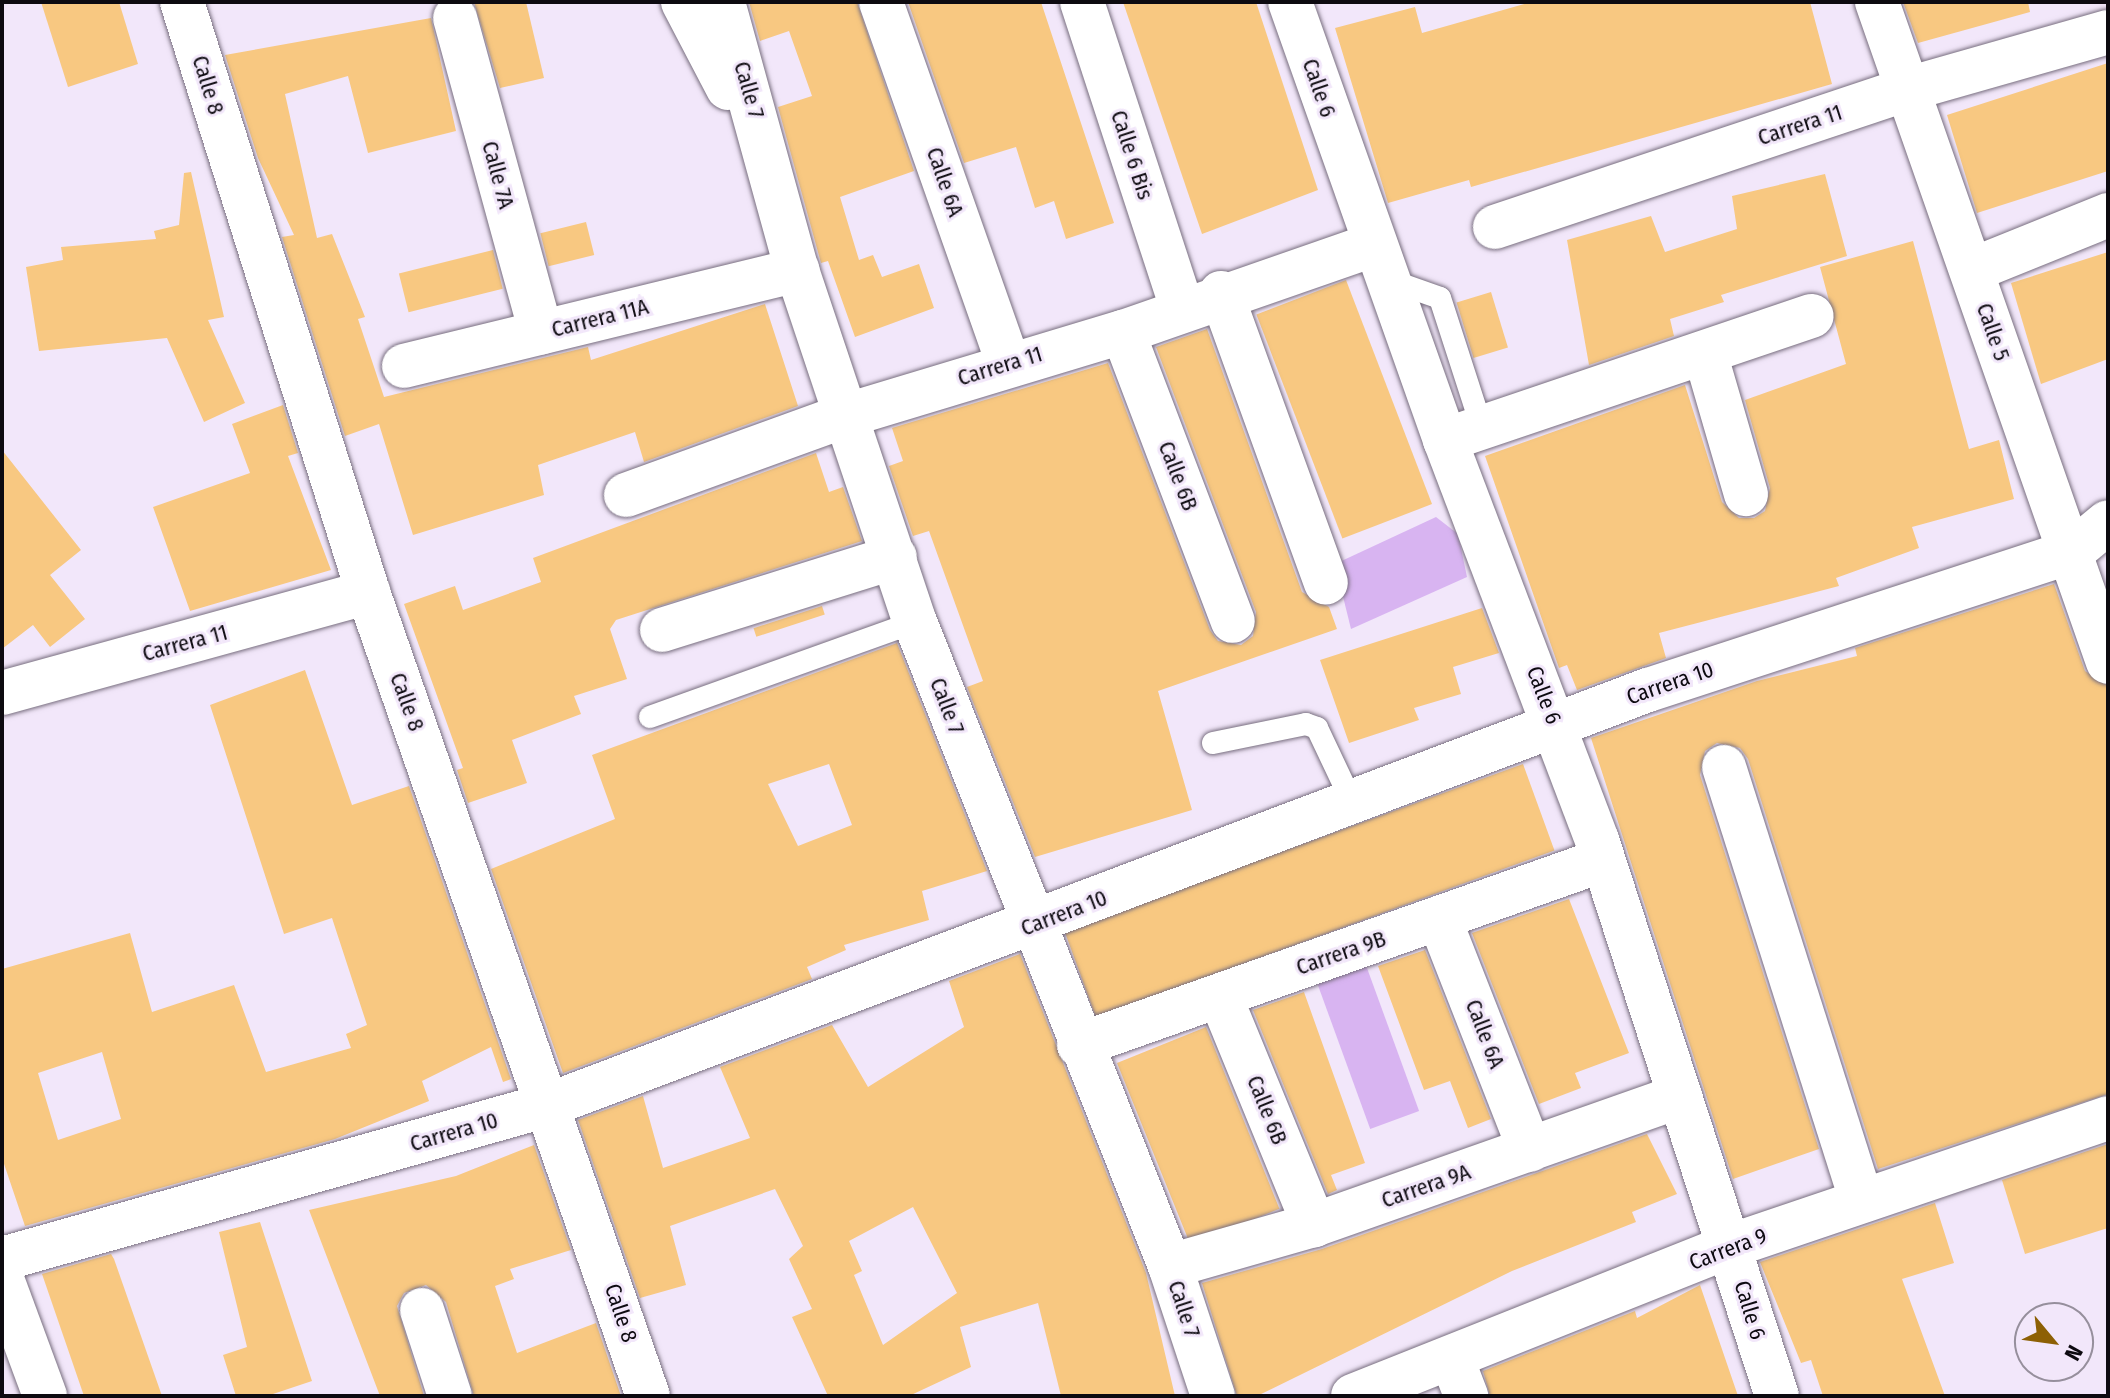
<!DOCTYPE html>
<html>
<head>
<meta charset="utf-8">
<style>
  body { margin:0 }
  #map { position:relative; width:2110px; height:1398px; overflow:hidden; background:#f2e7fa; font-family:"Fira Sans Condensed",sans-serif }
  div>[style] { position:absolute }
  .green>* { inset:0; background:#d8b4f1; transform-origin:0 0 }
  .building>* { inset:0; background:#f8c881; transform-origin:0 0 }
  .roads { filter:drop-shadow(0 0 2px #786e7f) drop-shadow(0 0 2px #786e7f) }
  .lane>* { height:22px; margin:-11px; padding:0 11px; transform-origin:11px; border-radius:11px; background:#fff }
  .street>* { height:44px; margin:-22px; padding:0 22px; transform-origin:22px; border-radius:22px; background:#fff }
  .secondary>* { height:44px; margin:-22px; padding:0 22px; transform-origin:22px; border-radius:22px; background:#fff }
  span { translate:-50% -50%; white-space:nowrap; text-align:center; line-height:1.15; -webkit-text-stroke:6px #f2e7fa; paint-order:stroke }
  .street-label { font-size:22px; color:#0d0a10 }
  .frame { position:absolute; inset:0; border:4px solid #0d0a10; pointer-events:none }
  .north { position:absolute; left:2014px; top:1302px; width:80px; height:80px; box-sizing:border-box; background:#f2e7fa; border:2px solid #968f9c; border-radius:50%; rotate:119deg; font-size:22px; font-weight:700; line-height:32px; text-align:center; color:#0d0a10 }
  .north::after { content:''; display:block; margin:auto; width:28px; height:36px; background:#8d6005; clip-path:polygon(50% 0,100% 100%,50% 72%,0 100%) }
</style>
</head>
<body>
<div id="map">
  <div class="green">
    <div style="clip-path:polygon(1436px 517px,1458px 534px,1467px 577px,1351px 629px,1335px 564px)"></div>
    <div style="left:1363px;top:957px;width:164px;height:52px;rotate:70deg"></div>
  </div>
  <div class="building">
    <div style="clip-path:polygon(41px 2px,119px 2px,138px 64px,68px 87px)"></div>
    <div style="clip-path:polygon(474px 2px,526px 2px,544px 78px,500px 88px)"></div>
    <div style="clip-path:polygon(749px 2px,857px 2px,914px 171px,840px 197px,859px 260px,873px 255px,882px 277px,919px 264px,934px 308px,855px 337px,828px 261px,821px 263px,778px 107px,812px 96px,789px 31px,760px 41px)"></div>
    <div style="clip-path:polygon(908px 2px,1041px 2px,1114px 223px,1066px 239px,1054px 201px,1035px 208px,1016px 147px,964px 163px)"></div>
    <div style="clip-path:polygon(1123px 2px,1256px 2px,1318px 190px,1202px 234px)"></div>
    <div style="clip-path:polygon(1531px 2px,1810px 2px,1832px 84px,1471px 187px,1469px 180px,1388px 203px,1335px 28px,1415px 7px,1422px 33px)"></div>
    <div style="clip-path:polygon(1903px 2px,2028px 2px,2030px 12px,1918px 43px)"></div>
    <div style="clip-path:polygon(431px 18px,456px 131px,368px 153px,348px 76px,285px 94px,317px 238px,332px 234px,365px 317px,358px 319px,384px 397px,588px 347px,591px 360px,765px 304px,798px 406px,644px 462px,635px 432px,538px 465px,544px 495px,413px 535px,379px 424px,345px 436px,282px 237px,294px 235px,258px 158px,225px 55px)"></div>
    <div style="clip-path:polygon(2108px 63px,2108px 171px,1977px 213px,1947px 115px)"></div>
    <div style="clip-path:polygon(191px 172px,224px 317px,208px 320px,245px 403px,204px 422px,167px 338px,39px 351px,26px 267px,63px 260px,61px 247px,156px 239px,154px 231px,179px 225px,184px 173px)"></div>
    <div style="clip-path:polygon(1825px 174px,1847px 256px,1721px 295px,1724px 302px,1670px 319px,1674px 336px,1589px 365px,1567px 240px,1651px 216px,1665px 252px,1737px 229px,1732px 196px)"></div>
    <div style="left:586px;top:222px;width:34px;height:47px;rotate:76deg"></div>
    <div style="clip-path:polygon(1913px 241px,1969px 449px,1999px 440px,2014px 499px,1912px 527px,1919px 548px,1836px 578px,1839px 586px,1659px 633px,1666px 658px,1577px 690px,1567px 665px,1559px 668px,1485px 456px,1685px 385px,1722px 502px,1739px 518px,1754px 518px,1765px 511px,1770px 488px,1745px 400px,1846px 364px,1820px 267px)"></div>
    <div style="left:493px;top:250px;width:40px;height:97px;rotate:76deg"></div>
    <div style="clip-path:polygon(2108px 252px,2108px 359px,2041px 384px,2011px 283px)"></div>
    <div style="left:1346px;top:280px;width:240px;height:96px;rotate:69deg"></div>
    <div style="left:1491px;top:292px;width:58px;height:36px;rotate:73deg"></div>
    <div style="clip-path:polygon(1207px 329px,1302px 592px,1329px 607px,1337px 629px,1158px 691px,1192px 810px,1035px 857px,967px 687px,983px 681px,929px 531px,913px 536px,889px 466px,903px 461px,892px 428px,1108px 363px,1210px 630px,1218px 641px,1241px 645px,1253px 636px,1256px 612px,1156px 347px)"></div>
    <div style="clip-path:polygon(283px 405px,298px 453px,288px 456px,331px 570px,190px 611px,153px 507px,250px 473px,232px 424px)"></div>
    <div style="clip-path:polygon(2px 450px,81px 550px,50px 575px,85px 619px,50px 647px,33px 625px,2px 649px)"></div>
    <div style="clip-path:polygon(816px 453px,829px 492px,843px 487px,862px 541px,616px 620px,610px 629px,627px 679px,574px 696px,581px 714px,512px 740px,527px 783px,468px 803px,457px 770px,463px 768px,404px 604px,455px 586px,463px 610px,541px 582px,533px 558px)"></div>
    <div style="clip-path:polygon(2054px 584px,2085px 671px,2108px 686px,2108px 1094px,1878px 1169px,1748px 759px,1740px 748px,1717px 743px,1705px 751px,1700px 775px,1819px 1149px,1733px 1179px,1591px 738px,1757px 681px,1857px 656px,1855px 648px)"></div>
    <div style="left:822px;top:606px;width:9px;height:72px;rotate:72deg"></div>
    <div style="clip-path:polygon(1482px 608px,1499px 653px,1453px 667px,1461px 694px,1414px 708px,1419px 720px,1349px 743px,1320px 660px)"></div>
    <div style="clip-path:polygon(evenodd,897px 643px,987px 871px,922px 891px,929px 920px,844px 945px,846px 950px,807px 967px,812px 979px,563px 1073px,491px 869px,615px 819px,592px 755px,897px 643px,829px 764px,852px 825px,798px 846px,768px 784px,829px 764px)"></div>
    <div style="clip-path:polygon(evenodd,305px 670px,352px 805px,409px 786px,511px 1079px,503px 1082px,491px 1047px,422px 1081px,429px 1101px,335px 1139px,25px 1226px,2px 1158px,2px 969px,130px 933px,152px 1012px,234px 985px,266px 1072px,351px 1048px,346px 1034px,367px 1025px,332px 918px,284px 934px,210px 705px,305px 670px,102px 1052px,121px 1119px,58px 1140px,38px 1073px,102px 1052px)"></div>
    <div style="left:1523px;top:764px;width:92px;height:488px;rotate:70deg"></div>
    <div style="clip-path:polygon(1569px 899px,1629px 1053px,1575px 1073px,1581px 1088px,1539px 1104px,1472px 933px)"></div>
    <div style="clip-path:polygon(1425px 950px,1491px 1119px,1468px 1128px,1450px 1081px,1424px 1090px,1378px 966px)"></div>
    <div style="clip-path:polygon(evenodd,1020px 954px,1146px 1273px,1175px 1396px,1061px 1396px,1038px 1303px,960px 1327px,971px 1367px,909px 1396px,828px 1396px,792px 1317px,812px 1309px,789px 1259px,803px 1246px,775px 1189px,670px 1226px,686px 1285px,640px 1298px,578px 1120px,643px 1096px,663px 1168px,750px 1138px,720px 1067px,832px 1025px,868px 1087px,964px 1027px,949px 981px,1020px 954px,913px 1207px,957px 1293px,883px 1345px,854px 1275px,862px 1271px,849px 1241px,913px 1207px)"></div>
    <div style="clip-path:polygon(1304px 992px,1365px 1163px,1331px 1175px,1337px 1190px,1328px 1194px,1253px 1010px)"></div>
    <div style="left:1206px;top:1027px;width:196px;height:96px;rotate:68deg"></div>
    <div style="clip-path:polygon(1647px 1134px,1677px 1194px,1632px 1212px,1636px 1222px,1512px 1271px,1257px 1396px,1237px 1396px,1202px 1283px,1322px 1249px)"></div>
    <div style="clip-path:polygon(2108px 1144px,2108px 1228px,2025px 1254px,2002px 1180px)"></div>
    <div style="clip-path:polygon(534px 1145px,571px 1250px,510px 1269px,514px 1279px,495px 1286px,517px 1353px,596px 1323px,621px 1396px,474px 1396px,446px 1302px,426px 1285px,404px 1293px,397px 1306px,424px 1396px,380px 1396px,309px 1210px,456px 1176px)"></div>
    <div style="clip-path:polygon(1935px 1203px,1954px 1263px,1902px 1279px,1945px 1396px,1823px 1396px,1811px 1360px,1801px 1363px,1760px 1262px)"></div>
    <div style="clip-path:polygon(260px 1222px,312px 1381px,267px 1396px,236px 1396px,223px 1355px,247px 1347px,219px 1232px)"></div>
    <div style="clip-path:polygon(111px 1254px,114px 1259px,162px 1396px,84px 1396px,42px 1274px)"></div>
    <div style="clip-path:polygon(1700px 1285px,1738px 1396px,1490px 1396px,1483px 1371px,1635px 1311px,1637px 1318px)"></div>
  </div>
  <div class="roads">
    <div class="lane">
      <div style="left:1389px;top:280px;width:54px;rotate:19.4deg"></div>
      <div style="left:1440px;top:298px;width:137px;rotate:72.1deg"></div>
      <div style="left:650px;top:717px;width:282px;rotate:-19.7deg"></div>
      <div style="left:1213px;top:743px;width:95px;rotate:-11.5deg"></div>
      <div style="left:1306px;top:724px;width:12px;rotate:20deg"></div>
      <div style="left:1317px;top:728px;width:82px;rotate:64.7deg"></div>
    </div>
    <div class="street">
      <div style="left:182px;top:2px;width:619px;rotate:72.5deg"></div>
      <div style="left:368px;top:592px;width:851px;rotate:70.8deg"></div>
      <div style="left:683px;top:2px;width:97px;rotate:62.4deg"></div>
      <div style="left:723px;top:2px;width:278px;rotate:74.6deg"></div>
      <div style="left:797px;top:270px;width:371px;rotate:71.5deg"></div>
      <div style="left:915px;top:622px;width:693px;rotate:68.4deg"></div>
      <div style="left:1170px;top:1266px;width:137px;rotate:71.7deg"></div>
      <div style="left:881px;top:2px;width:383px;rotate:70.6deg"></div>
      <div style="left:1082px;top:2px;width:322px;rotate:71.9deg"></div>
      <div style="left:1877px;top:2px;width:699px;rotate:70.71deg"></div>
      <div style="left:455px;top:18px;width:326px;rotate:74.7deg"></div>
      <div style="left:1495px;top:227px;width:435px;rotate:-18.5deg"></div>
      <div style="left:1908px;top:89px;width:208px;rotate:-15.9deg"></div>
      <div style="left:1972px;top:270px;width:147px;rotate:-22deg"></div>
      <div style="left:1221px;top:293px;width:308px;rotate:70.1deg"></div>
      <div style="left:1123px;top:332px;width:309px;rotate:69.2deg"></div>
      <div style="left:1705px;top:353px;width:147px;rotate:73.8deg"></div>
      <div style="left:404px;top:366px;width:405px;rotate:-13.7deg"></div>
      <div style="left:1445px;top:440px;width:387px;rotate:-18.7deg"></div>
      <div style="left:626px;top:495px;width:232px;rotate:-19.9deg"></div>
      <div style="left:844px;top:416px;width:291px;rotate:-16.8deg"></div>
      <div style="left:1123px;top:332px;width:267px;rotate:-19.2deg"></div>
      <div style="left:662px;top:630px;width:244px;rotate:-17.4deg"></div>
      <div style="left:2px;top:693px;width:380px;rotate:-15.4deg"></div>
      <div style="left:1724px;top:767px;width:455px;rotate:72.4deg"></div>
      <div style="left:1439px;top:918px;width:249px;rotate:68.6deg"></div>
      <div style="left:1220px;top:996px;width:248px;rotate:67.7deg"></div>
      <div style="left:1079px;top:1045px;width:556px;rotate:-19.45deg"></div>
      <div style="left:2px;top:1259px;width:570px;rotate:-15.77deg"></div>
      <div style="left:551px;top:1104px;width:1173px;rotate:-20.68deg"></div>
      <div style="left:1648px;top:690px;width:447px;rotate:-18.1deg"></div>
      <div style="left:2073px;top:551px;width:45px;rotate:-39.6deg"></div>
      <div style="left:1170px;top:1266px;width:150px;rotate:-15.9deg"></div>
      <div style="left:1314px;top:1225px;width:388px;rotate:-19.4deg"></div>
      <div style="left:2px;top:1279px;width:125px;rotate:69.8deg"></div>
      <div style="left:422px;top:1310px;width:90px;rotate:72deg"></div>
      <div style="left:1452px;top:1359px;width:40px;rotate:69deg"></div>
      <div style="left:1353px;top:1396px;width:406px;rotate:-21.7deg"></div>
      <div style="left:1730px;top:1246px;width:399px;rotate:-18.7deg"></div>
    </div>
    <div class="secondary">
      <div style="left:1290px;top:2px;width:465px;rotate:70.5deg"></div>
      <div style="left:1445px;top:440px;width:428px;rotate:69.2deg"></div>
      <div style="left:1597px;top:840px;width:584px;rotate:72.06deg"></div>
    </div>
  </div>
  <div class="street-label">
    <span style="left:208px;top:85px;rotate:73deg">Calle 8</span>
    <span style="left:1319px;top:88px;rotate:71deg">Calle 6</span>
    <span style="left:749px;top:90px;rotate:74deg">Calle 7</span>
    <span style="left:1800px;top:125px;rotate:-18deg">Carrera 11</span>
    <span style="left:1132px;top:155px;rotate:72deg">Calle 6 Bis</span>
    <span style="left:498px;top:175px;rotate:75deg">Calle 7A</span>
    <span style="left:945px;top:182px;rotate:71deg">Calle 6A</span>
    <span style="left:600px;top:318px;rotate:-14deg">Carrera 11A</span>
    <span style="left:1993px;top:332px;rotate:71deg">Calle 5</span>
    <span style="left:1000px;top:366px;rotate:-17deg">Carrera 11</span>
    <span style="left:1178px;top:476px;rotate:69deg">Calle 6B</span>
    <span style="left:185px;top:643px;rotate:-15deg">Carrera 11</span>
    <span style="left:1670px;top:683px;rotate:-19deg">Carrera 10</span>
    <span style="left:1544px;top:695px;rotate:69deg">Calle 6</span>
    <span style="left:407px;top:702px;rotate:70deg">Calle 8</span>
    <span style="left:947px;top:706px;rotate:69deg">Calle 7</span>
    <span style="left:1064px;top:913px;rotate:-21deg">Carrera 10</span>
    <span style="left:1341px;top:953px;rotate:-19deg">Carrera 9B</span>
    <span style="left:1485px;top:1034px;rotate:69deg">Calle 6A</span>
    <span style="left:1267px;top:1110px;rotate:68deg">Calle 6B</span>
    <span style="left:454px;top:1132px;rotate:-16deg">Carrera 10</span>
    <span style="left:1426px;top:1186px;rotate:-19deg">Carrera 9A</span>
    <span style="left:1728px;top:1249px;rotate:-21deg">Carrera 9</span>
    <span style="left:1184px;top:1309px;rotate:72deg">Calle 7</span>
    <span style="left:1750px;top:1310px;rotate:73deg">Calle 6</span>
    <span style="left:621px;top:1313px;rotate:72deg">Calle 8</span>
  </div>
  <div class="frame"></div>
  <div class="north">N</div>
</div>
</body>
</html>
